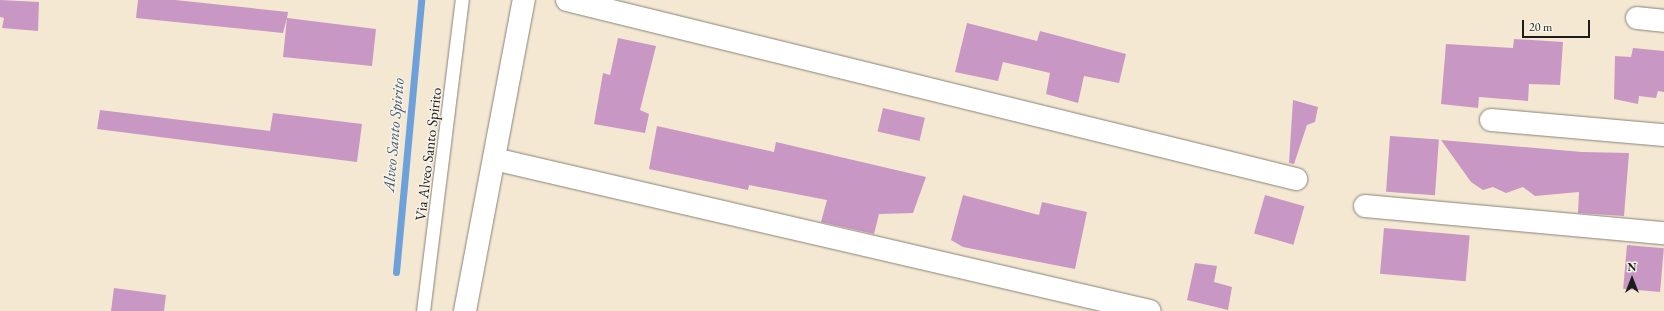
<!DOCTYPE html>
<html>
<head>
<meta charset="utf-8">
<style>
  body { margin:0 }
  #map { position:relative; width:1664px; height:311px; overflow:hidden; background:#f4e8d3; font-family:"EB Garamond",serif }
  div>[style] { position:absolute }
  .stream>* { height:7px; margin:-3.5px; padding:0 3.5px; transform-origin:3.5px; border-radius:3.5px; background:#6ea1d9 }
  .building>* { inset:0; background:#c897c4; transform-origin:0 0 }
  .roads { filter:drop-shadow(0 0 1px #888278) drop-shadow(0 0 1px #888278) }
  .service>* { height:13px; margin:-6.5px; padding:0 6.5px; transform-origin:6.5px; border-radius:6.5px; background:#fff }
  .minor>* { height:22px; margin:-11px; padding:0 11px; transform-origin:11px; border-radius:11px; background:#fff }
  span { translate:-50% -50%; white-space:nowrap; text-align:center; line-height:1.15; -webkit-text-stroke:3px #f7f3e8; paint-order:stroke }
  .street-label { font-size:15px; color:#1c1c1c }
  .water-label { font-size:16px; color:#415871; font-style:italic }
  .north { position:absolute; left:1612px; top:259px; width:40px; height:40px; -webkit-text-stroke:3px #f7f3e8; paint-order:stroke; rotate:0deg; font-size:11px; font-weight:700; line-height:16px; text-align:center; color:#1c1c1c }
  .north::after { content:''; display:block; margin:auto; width:14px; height:18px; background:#1c1c1c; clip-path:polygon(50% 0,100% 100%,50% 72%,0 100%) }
  .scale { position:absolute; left:1522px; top:20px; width:68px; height:18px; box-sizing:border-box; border:2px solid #1c1c1c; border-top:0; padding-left:5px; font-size:12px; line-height:14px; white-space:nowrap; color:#1c1c1c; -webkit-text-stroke:3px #f7f3e8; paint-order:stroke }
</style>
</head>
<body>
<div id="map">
  <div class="stream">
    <div style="left:396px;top:272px;width:273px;rotate:-84.7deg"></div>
  </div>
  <div class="building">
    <div style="clip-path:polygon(0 0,39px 2px,38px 31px,2px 28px,4px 18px,0 17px)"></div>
    <div style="clip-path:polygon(138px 0,175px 0,288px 12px,287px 18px,376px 29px,372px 66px,283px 57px,287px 18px,283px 33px,136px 18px)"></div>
    <div style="clip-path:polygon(967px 23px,1037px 41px,1040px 31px,1126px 54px,1119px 83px,1084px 76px,1078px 103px,1046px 94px,1050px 73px,1003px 62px,998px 81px,955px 72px)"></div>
    <div style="clip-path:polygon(618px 38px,656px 46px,640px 110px,649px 114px,645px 133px,594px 124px,603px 73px,610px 75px)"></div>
    <div style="clip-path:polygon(1514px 39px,1563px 42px,1560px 85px,1529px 84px,1528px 101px,1479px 97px,1478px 108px,1441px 104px,1446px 44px,1513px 48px)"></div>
    <div style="clip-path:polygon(1633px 48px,1664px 51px,1664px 92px,1658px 91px,1656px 98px,1639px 96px,1638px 104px,1614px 99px,1615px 56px,1631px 57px)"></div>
    <div style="clip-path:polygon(1293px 100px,1318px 107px,1315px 122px,1307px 125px,1294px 164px,1289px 163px)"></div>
    <div style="left:883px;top:108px;width:43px;height:24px;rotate:13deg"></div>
    <div style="clip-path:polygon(100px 110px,270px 131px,273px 113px,362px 124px,357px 162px,97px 129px)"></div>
    <div style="clip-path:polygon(657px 126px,774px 152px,776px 142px,926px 177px,913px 213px,879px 214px,874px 234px,821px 222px,827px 200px,749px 185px,748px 190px,649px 169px)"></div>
    <div style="left:1390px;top:136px;width:49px;height:56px;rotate:4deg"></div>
    <div style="clip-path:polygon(1441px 140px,1582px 152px,1629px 153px,1624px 216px,1578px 213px,1579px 192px,1535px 196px,1523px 187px,1506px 193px,1493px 187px,1483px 190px,1471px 182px)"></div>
    <div style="clip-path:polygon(963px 195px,1039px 215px,1042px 202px,1087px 212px,1075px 269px,963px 247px,951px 240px)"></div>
    <div style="left:1265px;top:195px;width:41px;height:40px;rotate:16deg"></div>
    <div style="left:1384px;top:228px;width:86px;height:46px;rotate:5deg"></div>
    <div style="left:1627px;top:245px;width:37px;height:44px;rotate:5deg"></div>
    <div style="clip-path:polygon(1195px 263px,1217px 266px,1214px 282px,1232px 287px,1228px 310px,1187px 300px)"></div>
    <div style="clip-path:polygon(114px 288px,166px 295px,164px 311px,111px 311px)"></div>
  </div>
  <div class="roads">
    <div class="service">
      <div style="left:423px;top:311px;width:313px;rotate:-82.9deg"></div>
    </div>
    <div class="minor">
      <div style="left:567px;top:0;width:751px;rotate:13.8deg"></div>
      <div style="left:1637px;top:18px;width:27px;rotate:6deg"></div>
      <div style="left:1491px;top:120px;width:174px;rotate:5deg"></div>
      <div style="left:494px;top:159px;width:673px;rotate:13.05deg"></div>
      <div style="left:1365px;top:206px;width:300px;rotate:5.2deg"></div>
      <div style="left:465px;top:311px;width:317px;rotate:-79.3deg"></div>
    </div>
  </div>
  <div class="street-label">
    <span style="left:428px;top:154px;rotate:-83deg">Via Alveo Santo Spirito</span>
  </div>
  <div class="water-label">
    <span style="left:394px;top:135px;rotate:-85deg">Alveo Santo Spirito</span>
  </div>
  <div class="north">N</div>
  <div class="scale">20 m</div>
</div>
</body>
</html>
